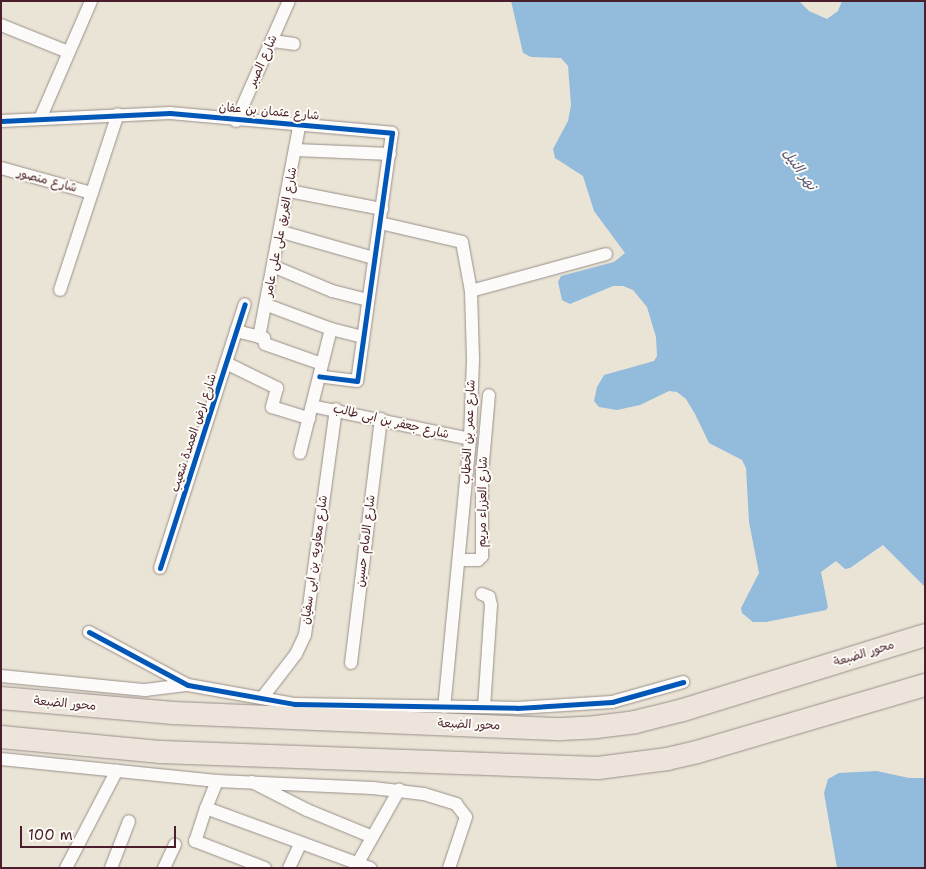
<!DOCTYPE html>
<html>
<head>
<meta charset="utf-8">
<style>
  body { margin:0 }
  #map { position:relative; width:926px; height:869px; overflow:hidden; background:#eae4d6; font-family:"Shantell Sans","Playpen Sans Arabic",sans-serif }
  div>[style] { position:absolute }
  .water>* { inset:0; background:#92bbdc }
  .roads { filter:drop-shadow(0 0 1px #998f8a) drop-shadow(0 0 1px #998f8a) }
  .street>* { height:12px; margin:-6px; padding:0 6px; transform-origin:6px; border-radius:6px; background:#fcfbf9 }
  .highway>* { height:22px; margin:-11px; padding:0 11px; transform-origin:11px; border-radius:11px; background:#ede5dc }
  .cycleway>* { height:5px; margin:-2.5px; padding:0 2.5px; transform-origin:2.5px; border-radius:2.5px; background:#0057b8 }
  span { translate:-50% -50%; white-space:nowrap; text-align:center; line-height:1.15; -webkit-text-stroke:4px #fdfcf7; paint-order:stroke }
  .street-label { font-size:12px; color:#4a1f2b }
  .water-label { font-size:14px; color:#585773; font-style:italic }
  .frame { position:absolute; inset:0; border:2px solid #4a1f2b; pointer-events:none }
  .scale { position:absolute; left:20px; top:826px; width:156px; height:22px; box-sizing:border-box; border:2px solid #4a1f2b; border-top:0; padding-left:6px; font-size:15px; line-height:18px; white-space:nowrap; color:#4a1f2b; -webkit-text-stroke:4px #fdfcf7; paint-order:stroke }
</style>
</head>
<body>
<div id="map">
  <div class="water">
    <div style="clip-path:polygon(511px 1px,799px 1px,809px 11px,827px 19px,838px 11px,842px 1px,925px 1px,925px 587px,883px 545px,850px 568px,845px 569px,836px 561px,821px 572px,828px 607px,826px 610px,766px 622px,753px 622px,742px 613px,741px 608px,759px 573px,749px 522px,746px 468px,742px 460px,709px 443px,695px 414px,686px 399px,677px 392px,669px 391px,640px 405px,617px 410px,599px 407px,594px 401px,597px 387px,604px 375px,654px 361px,657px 356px,656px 337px,647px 307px,633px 290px,623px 286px,613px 286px,570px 304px,562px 300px,558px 282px,561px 276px,614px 262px,625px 253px,594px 211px,583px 176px,555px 158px,553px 149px,568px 121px,571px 105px,568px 66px,561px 58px,531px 57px,523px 53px)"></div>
    <div style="clip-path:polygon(877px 771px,909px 778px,925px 778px,925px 868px,837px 868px,824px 793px,828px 779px,839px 773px)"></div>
  </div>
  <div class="roads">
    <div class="street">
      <div style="left:1px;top:25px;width:72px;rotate:21.9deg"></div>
      <div style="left:273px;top:41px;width:21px;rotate:8deg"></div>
      <div style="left:40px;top:119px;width:129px;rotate:-66.6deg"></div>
      <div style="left:1px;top:121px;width:169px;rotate:-2.7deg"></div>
      <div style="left:170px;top:113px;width:223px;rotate:5.1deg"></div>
      <div style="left:392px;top:133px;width:250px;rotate:98deg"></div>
      <div style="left:357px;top:381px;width:38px;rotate:-173deg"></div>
      <div style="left:236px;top:121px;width:131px;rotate:-66.2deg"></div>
      <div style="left:296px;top:150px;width:94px;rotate:2.4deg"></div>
      <div style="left:1px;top:168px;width:94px;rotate:15.4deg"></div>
      <div style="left:289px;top:191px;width:95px;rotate:11deg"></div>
      <div style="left:380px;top:223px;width:84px;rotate:13deg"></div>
      <div style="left:462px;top:242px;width:50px;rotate:79.6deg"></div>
      <div style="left:471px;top:291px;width:69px;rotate:88.3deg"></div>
      <div style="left:473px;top:360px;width:79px;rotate:92.2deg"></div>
      <div style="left:470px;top:439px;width:269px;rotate:95.5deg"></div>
      <div style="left:282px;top:232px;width:95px;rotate:15.9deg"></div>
      <div style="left:275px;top:267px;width:62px;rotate:22.8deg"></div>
      <div style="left:332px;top:291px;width:37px;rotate:14deg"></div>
      <div style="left:60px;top:290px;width:185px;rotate:-71.8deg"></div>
      <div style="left:471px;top:291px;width:140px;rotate:-15.3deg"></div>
      <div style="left:267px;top:305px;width:68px;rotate:20.6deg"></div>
      <div style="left:331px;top:329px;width:33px;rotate:14deg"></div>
      <div style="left:236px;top:331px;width:29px;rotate:14deg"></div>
      <div style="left:264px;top:338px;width:6px;rotate:81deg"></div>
      <div style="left:265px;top:344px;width:60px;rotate:19.3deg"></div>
      <div style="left:259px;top:337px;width:214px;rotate:-79.2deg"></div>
      <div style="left:226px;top:363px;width:57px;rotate:26.1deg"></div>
      <div style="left:277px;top:388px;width:20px;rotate:105deg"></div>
      <div style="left:272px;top:407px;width:39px;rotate:17deg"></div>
      <div style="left:312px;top:406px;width:161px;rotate:11.8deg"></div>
      <div style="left:300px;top:453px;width:128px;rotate:-76deg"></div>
      <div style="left:460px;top:560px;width:18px"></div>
      <div style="left:478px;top:560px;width:6px;rotate:-45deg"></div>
      <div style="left:482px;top:556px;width:83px;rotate:-90deg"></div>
      <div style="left:482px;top:473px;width:78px;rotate:-84.9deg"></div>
      <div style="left:160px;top:568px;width:277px;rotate:-72.2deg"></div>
      <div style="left:482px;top:594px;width:8px;rotate:23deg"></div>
      <div style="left:489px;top:597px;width:8px;rotate:76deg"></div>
      <div style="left:491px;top:605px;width:102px;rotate:93.9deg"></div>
      <div style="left:89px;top:632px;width:112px;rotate:28.2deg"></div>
      <div style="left:188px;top:685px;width:109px;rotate:10.1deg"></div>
      <div style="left:295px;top:704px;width:222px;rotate:1deg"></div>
      <div style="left:517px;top:708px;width:95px;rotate:-3.6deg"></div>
      <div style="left:612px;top:702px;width:74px;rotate:-15.7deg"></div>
      <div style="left:351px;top:663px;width:246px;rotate:-83deg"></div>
      <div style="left:1px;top:676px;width:145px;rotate:5.6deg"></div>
      <div style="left:145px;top:690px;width:41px;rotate:-7deg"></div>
      <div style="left:262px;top:698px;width:56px;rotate:-52.3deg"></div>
      <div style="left:296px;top:654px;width:21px;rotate:-65deg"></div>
      <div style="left:305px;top:635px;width:228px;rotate:-82.2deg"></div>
      <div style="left:1px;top:759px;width:217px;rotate:5.8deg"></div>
      <div style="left:217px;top:781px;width:156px;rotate:2.6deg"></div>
      <div style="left:373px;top:788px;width:51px;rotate:6.7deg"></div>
      <div style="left:424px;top:794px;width:34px;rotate:17deg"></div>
      <div style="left:456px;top:804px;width:16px;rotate:52deg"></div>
      <div style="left:466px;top:817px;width:54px;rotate:108.4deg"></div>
      <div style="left:217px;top:781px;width:29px;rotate:112deg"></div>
      <div style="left:206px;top:808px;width:175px;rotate:20.1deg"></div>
      <div style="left:252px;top:782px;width:62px;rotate:27deg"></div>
      <div style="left:307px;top:810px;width:68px;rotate:22.4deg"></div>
      <div style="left:206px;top:808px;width:35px;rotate:108deg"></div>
      <div style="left:195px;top:841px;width:75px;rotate:21.1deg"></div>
      <div style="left:66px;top:868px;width:110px;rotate:-62.5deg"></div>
      <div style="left:111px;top:868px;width:50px;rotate:-69deg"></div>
      <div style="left:164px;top:868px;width:26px;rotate:-65deg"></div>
      <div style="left:289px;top:868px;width:26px;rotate:-65deg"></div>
      <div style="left:355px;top:868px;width:90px;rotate:-60.6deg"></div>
    </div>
    <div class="highway">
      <div style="left:1px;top:698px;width:173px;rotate:5deg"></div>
      <div style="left:173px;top:713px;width:388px;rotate:2.4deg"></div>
      <div style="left:561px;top:729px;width:35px;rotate:-3deg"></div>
      <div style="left:596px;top:727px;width:39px;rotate:-7deg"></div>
      <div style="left:635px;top:722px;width:49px;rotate:-14deg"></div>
      <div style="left:683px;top:710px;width:253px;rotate:-17.2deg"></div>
      <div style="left:1px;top:737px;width:161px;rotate:5.4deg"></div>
      <div style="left:161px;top:752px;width:437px;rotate:2.1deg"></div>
      <div style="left:598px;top:768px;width:70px;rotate:-7.4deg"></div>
      <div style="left:667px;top:759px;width:31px;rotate:-13deg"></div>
      <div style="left:697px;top:752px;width:238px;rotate:-16.4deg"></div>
    </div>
  </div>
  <div class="cycleway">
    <div style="left:1px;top:121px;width:169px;rotate:-2.7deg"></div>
    <div style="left:170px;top:113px;width:223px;rotate:5.1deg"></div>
    <div style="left:392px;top:133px;width:250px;rotate:98deg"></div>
    <div style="left:357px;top:381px;width:38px;rotate:-173deg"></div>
    <div style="left:160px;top:568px;width:277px;rotate:-72.2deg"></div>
    <div style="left:89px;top:632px;width:112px;rotate:28.2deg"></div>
    <div style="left:188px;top:685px;width:109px;rotate:10.1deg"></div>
    <div style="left:295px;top:704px;width:222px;rotate:1deg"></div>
    <div style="left:517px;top:708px;width:95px;rotate:-3.6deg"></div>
    <div style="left:612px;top:702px;width:74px;rotate:-15.7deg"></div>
  </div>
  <div class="street-label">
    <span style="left:263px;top:61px;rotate:-66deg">شارع الصبر</span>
    <span style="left:269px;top:112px;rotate:5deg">شارع عثمان بن عفان</span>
    <span style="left:47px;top:181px;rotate:15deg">شارع منصور</span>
    <span style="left:281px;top:232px;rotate:-79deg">شارع الغريق على على عامر</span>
    <span style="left:391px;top:422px;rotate:13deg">شارع جعفر بن ابى طالب</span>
    <span style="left:469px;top:432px;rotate:-87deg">شارع عمر بن الخطاب</span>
    <span style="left:194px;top:433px;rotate:-72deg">شارع ارض العمدة شعيب</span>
    <span style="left:483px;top:502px;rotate:-89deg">شارع العزراء مريم</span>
    <span style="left:366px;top:541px;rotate:-83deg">شارع الامام حسين</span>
    <span style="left:315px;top:560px;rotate:-82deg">شارع معاويه بن ابى سفيان</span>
    <span style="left:864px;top:654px;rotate:-17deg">محور الضبعة</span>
    <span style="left:65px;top:704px;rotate:5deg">محور الضبعة</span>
    <span style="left:469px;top:725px;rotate:2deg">محور الضبعة</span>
  </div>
  <div class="water-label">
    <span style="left:800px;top:169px;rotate:54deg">نهر النيل</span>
  </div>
  <div class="frame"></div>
  <div class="scale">100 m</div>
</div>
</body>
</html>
